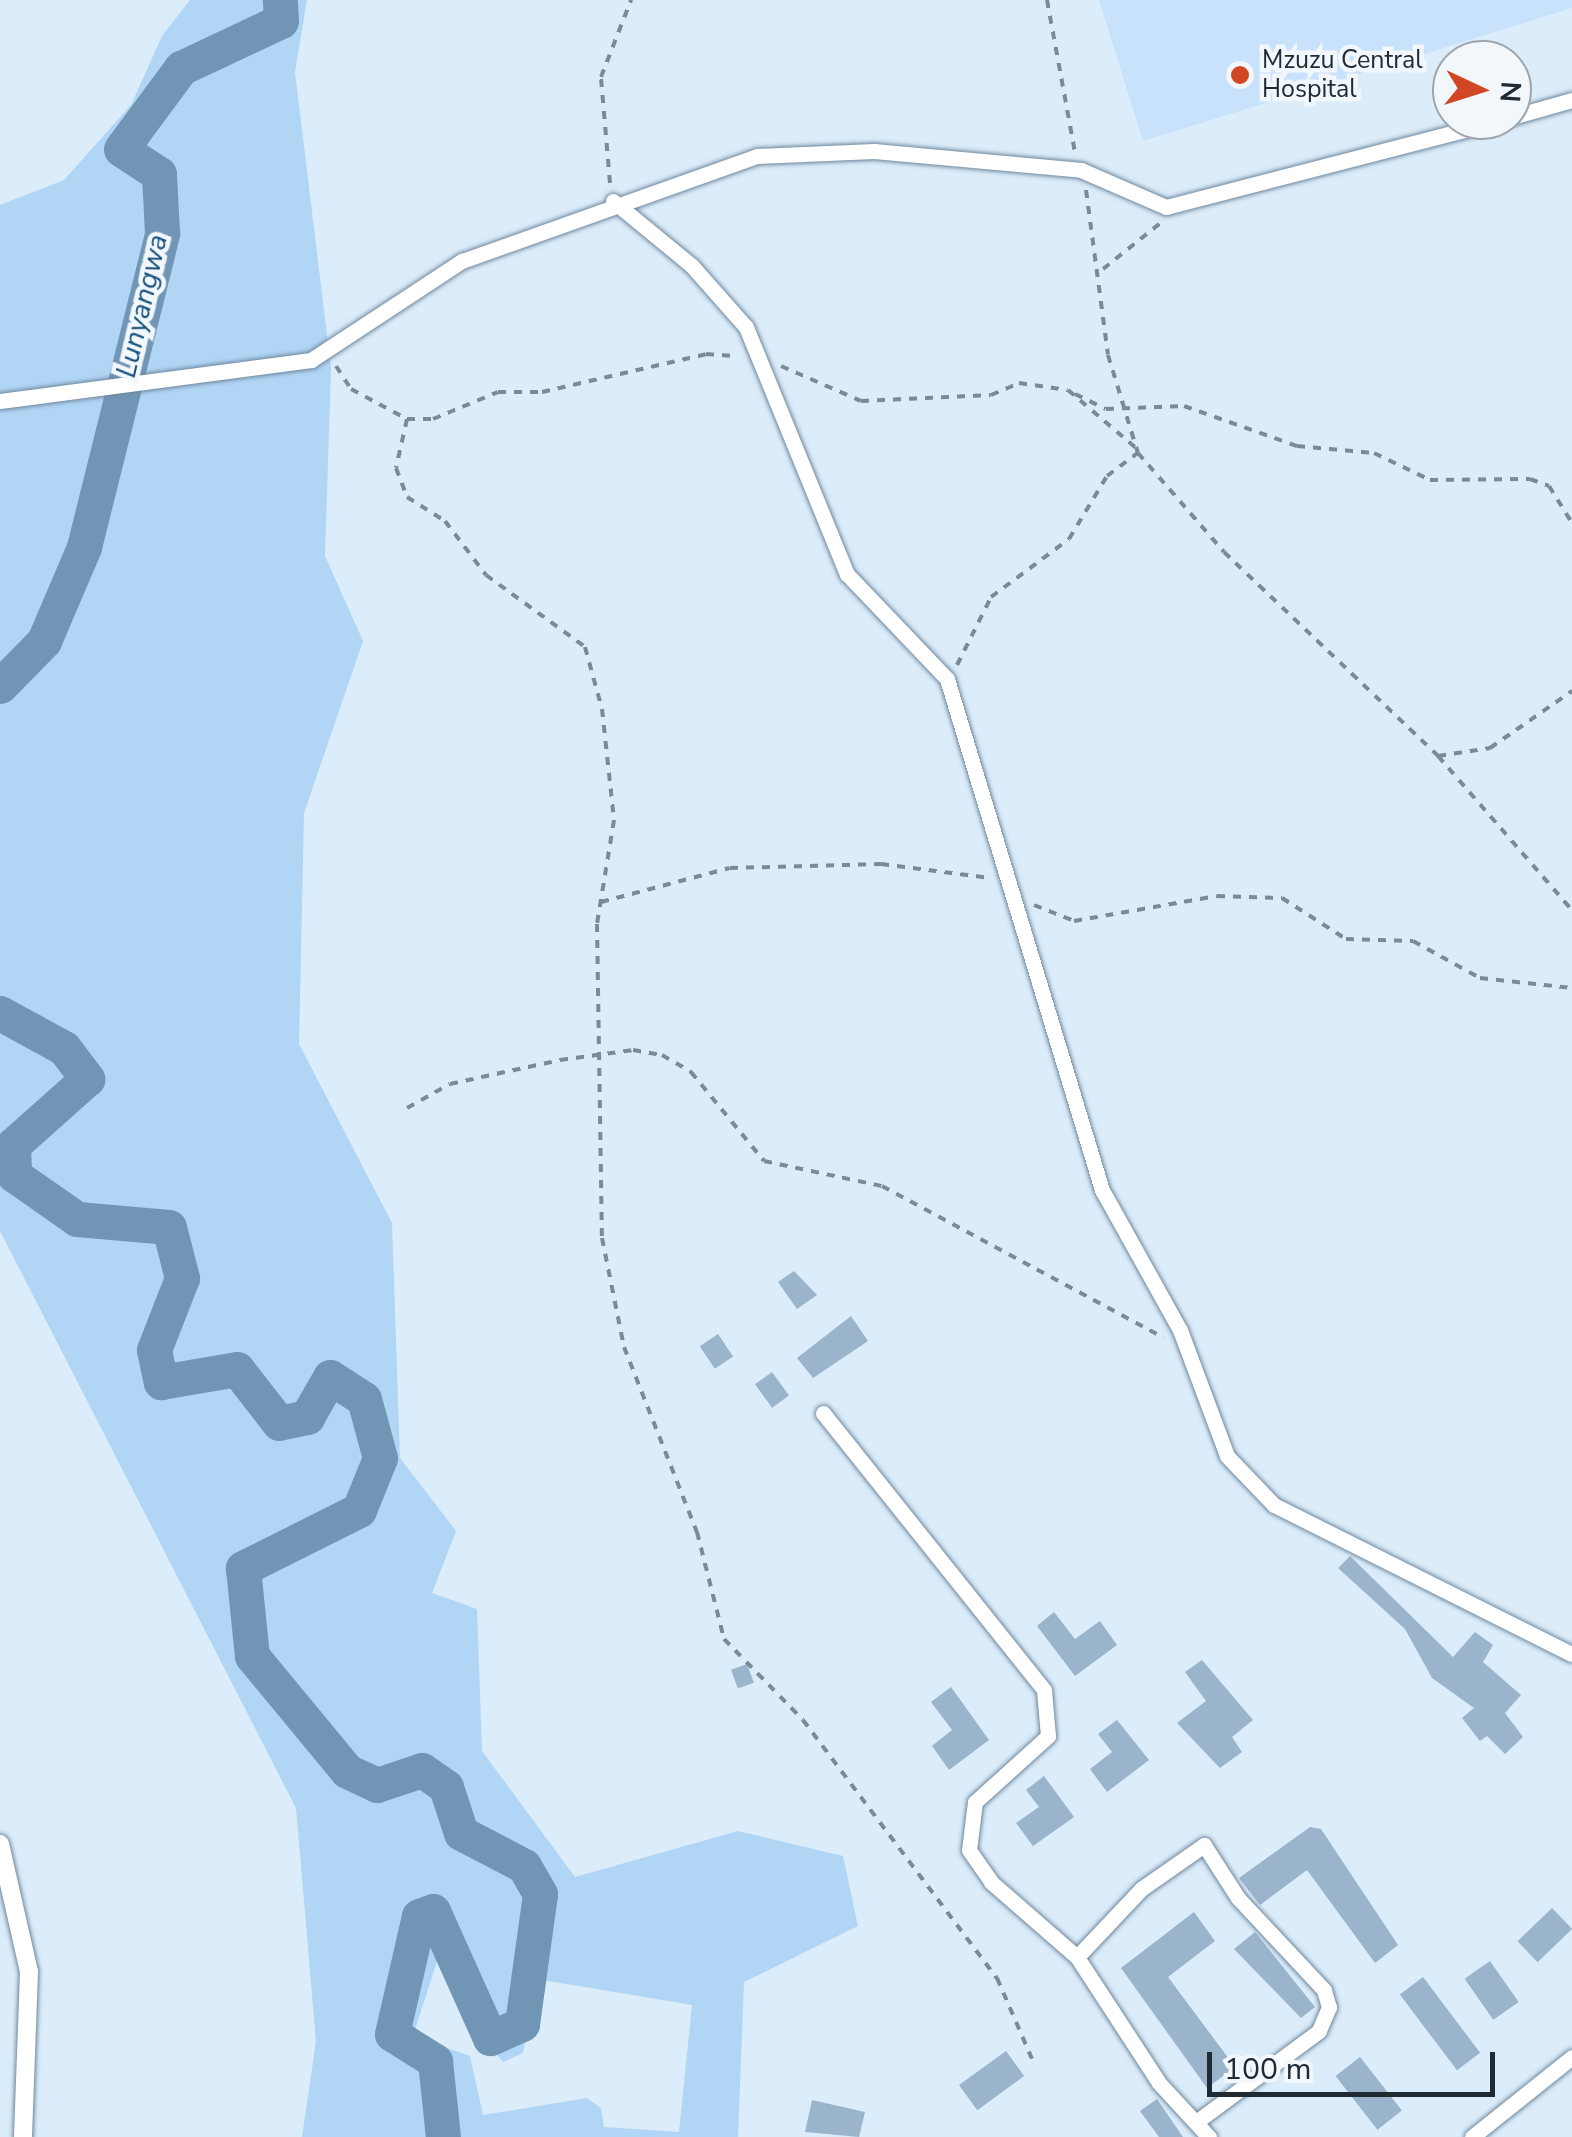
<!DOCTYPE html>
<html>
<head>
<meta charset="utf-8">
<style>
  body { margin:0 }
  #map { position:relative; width:1572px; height:2137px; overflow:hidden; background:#dbecfa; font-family:"Nunito Sans",sans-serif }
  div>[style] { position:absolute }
  .built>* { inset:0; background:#c7e2fa }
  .green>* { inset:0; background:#b1d5f5 }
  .river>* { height:35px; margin:-17.5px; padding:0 17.5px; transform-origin:17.5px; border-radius:17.5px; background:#7196b5 }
  .building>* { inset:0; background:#9ab4cb; transform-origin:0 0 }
  .path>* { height:4px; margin-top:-2px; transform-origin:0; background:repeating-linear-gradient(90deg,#7c8a95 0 8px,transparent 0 16px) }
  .roads { filter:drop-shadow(0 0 2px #6e879d) drop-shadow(0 0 2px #6e879d) }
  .minor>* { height:15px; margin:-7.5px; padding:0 7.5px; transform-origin:7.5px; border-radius:7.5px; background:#fff }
  .tertiary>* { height:18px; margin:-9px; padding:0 9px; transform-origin:9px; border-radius:9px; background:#fff }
  .dots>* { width:28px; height:28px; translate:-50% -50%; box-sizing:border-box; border:5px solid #f2f7fc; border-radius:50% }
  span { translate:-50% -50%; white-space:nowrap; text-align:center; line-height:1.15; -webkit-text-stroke:9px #f2f7fc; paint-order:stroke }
  .poi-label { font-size:25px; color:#202a33 }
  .left { translate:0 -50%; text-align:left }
  .water-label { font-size:28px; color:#15517c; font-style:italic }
  .north { position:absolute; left:1432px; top:40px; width:100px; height:100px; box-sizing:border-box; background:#f2f7fc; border:2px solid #9ea5ac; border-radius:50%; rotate:94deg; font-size:28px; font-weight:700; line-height:40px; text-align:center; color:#202a33 }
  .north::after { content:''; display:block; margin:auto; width:35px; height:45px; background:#d14724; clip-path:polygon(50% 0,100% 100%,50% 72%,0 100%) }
  .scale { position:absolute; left:1207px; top:2052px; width:288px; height:45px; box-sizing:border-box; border:5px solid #202a33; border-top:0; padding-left:12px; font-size:30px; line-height:35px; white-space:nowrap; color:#202a33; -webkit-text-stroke:8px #f2f7fc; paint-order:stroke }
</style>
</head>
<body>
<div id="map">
  <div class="built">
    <div style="clip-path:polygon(1099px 0,1572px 0,1572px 8px,1143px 141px)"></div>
  </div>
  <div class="green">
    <div style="clip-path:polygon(evenodd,190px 0,307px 0,295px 72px,331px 368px,325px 556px,363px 641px,304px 813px,299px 1044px,392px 1223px,400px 1458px,456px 1531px,432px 1593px,477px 1609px,482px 1751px,575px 1877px,738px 1831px,843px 1856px,858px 1926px,744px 1982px,738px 2137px,302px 2137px,316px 2041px,296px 1808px,0 1231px,0 205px,64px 180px,131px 105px,162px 36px,190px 0,440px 1952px,474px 2027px,503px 2062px,523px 2053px,537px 1979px,692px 2005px,679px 2132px,604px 2127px,601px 2108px,587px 2098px,483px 2115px,470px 2056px,413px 2036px,440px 1952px)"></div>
  </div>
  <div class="river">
    <div style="left:0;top:686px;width:63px;rotate:-45.6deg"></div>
    <div style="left:44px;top:641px;width:102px;rotate:-66.9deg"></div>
    <div style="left:84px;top:547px;width:324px;rotate:-76deg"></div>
    <div style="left:162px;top:233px;width:59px;rotate:-92.9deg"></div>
    <div style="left:159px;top:174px;width:45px;rotate:-146.7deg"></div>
    <div style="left:121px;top:149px;width:101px;rotate:-53.5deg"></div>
    <div style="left:181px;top:68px;width:110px;rotate:-25.2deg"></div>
    <div style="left:281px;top:21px;width:21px;rotate:-93deg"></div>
    <div style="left:0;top:1013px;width:73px;rotate:28.7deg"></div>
    <div style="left:64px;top:1048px;width:39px;rotate:53deg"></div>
    <div style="left:87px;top:1079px;width:99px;rotate:138.3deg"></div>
    <div style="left:13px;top:1145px;width:30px;rotate:88deg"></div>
    <div style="left:14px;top:1175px;width:77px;rotate:34.9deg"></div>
    <div style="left:77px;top:1219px;width:92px;rotate:5deg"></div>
    <div style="left:169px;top:1227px;width:53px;rotate:75.7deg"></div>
    <div style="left:182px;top:1278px;width:77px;rotate:111.3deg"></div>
    <div style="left:154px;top:1350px;width:33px;rotate:78deg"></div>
    <div style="left:161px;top:1382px;width:77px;rotate:-9.7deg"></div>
    <div style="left:237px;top:1369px;width:68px;rotate:52.1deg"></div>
    <div style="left:279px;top:1423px;width:29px;rotate:-12deg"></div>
    <div style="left:307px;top:1417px;width:46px;rotate:-60.1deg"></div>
    <div style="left:330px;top:1377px;width:40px;rotate:32.9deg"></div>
    <div style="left:364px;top:1399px;width:61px;rotate:74.8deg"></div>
    <div style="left:380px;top:1458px;width:56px;rotate:112deg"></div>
    <div style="left:359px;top:1510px;width:130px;rotate:153.4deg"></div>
    <div style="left:243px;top:1568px;width:88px;rotate:84.2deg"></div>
    <div style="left:252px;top:1656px;width:149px;rotate:50.4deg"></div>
    <div style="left:347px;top:1771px;width:33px;rotate:25deg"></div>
    <div style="left:377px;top:1785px;width:47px;rotate:-18.4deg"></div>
    <div style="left:422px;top:1770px;width:29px;rotate:35deg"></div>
    <div style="left:446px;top:1787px;width:48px;rotate:71.9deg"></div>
    <div style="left:461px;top:1833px;width:71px;rotate:27.6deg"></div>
    <div style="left:524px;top:1866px;width:32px;rotate:60deg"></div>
    <div style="left:540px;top:1894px;width:131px;rotate:97.9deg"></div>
    <div style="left:522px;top:2024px;width:35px;rotate:156deg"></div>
    <div style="left:490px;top:2038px;width:139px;rotate:-114.2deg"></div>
    <div style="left:433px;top:1911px;width:15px;rotate:160deg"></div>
    <div style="left:419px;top:1916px;width:121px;rotate:102.9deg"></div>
    <div style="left:392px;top:2034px;width:51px;rotate:32.1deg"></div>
    <div style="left:435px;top:2061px;width:76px;rotate:84deg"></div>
  </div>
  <div class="building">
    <div style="clip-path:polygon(794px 1271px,817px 1295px,797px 1309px,778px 1282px)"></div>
    <div style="clip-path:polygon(851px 1316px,868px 1341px,813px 1378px,797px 1358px)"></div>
    <div style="left:718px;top:1334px;width:27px;height:22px;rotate:56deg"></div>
    <div style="left:772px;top:1372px;width:29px;height:21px;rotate:54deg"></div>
    <div style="clip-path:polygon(1350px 1556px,1453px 1657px,1475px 1632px,1493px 1645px,1483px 1662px,1521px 1695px,1505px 1713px,1523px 1737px,1505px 1754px,1487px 1736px,1480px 1741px,1462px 1718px,1474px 1708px,1432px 1678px,1405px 1629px,1338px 1568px)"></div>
    <div style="clip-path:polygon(1054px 1612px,1075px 1639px,1100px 1621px,1117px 1645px,1075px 1676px,1037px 1626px)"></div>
    <div style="clip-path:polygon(1202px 1660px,1253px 1720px,1232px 1737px,1242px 1752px,1220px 1768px,1177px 1723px,1206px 1701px,1185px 1672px)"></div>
    <div style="left:747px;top:1664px;width:20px;height:17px;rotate:70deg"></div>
    <div style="clip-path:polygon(951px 1687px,989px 1740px,949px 1770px,932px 1746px,952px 1730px,931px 1702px)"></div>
    <div style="clip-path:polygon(1117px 1720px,1149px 1760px,1107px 1792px,1090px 1769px,1112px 1752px,1098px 1734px)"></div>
    <div style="clip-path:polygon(1044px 1776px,1074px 1817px,1033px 1846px,1016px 1823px,1039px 1807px,1026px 1790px)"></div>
    <div style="clip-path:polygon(1310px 1827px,1321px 1829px,1398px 1945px,1375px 1963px,1307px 1870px,1260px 1905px,1239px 1878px)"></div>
    <div style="left:1552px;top:1908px;width:29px;height:48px;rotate:46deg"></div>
    <div style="clip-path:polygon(1194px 1912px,1215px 1941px,1168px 1977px,1235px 2067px,1207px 2088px,1121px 1968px)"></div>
    <div style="clip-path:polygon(1255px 1932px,1315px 2007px,1301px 2018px,1234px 1949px)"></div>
    <div style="left:1490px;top:1961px;width:50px;height:31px;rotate:55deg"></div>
    <div style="left:1423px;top:1977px;width:95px;height:29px;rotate:53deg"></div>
    <div style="left:1006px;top:2051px;width:31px;height:58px;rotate:54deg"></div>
    <div style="left:1360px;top:2057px;width:68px;height:31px;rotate:52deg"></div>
    <div style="clip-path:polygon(1157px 2099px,1183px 2137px,1159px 2137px,1140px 2111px)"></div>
    <div style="clip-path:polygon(812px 2100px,865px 2112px,859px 2137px,805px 2132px)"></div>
  </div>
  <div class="path">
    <div style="left:1047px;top:0;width:155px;rotate:79.6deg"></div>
    <div style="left:610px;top:183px;width:106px;rotate:-94.9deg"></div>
    <div style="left:601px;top:77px;width:83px;rotate:-68.7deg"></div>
    <div style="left:1086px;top:190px;width:166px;rotate:82.4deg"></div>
    <div style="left:1108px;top:355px;width:102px;rotate:73deg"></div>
    <div style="left:1138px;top:453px;width:131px;rotate:49deg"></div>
    <div style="left:1224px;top:552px;width:296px;rotate:43.6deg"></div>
    <div style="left:1438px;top:756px;width:204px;rotate:49deg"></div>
    <div style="left:1103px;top:269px;width:77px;rotate:-38.7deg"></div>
    <div style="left:336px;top:366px;width:27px;rotate:57deg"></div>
    <div style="left:351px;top:389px;width:64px;rotate:28.2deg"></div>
    <div style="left:407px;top:419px;width:26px"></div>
    <div style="left:433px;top:419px;width:70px;rotate:-22.6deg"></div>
    <div style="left:498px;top:392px;width:44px"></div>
    <div style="left:542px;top:392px;width:168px;rotate:-13deg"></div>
    <div style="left:706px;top:354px;width:32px;rotate:4deg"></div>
    <div style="left:781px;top:366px;width:87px;rotate:23.6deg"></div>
    <div style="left:861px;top:401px;width:130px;rotate:-2.6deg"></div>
    <div style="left:991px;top:395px;width:30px;rotate:-23deg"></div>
    <div style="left:1019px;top:383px;width:49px;rotate:8.1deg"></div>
    <div style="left:1068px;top:390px;width:91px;rotate:40.5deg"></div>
    <div style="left:1075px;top:394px;width:34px;rotate:26deg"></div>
    <div style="left:1106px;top:409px;width:78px;rotate:-2.2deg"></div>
    <div style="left:1184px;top:406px;width:120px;rotate:19.5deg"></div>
    <div style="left:1297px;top:446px;width:77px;rotate:5.2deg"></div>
    <div style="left:1374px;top:453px;width:62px;rotate:25.7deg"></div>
    <div style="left:1430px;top:480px;width:100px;rotate:-0.6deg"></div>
    <div style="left:1530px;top:479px;width:20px;rotate:20deg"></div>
    <div style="left:1549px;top:486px;width:44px;rotate:58.1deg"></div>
    <div style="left:407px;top:419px;width:50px;rotate:102.7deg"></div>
    <div style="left:396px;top:468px;width:31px;rotate:69deg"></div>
    <div style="left:407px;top:497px;width:45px;rotate:32.3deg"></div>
    <div style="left:445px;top:521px;width:68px;rotate:52.8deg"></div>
    <div style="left:486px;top:575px;width:122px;rotate:36deg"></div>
    <div style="left:585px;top:647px;width:64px;rotate:74.7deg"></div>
    <div style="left:602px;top:709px;width:112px;rotate:83.8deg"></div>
    <div style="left:614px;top:820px;width:105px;rotate:99.3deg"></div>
    <div style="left:597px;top:924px;width:314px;rotate:89.1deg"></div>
    <div style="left:602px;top:1238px;width:111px;rotate:78.6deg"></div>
    <div style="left:624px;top:1347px;width:199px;rotate:68.5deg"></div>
    <div style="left:697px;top:1532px;width:110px;rotate:75.8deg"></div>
    <div style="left:724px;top:1639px;width:113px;rotate:45.7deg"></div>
    <div style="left:803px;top:1720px;width:323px;rotate:53.1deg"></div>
    <div style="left:997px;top:1978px;width:88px;rotate:66.6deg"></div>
    <div style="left:957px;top:665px;width:76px;rotate:-63.4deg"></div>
    <div style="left:991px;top:597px;width:97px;rotate:-36.6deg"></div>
    <div style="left:1069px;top:539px;width:74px;rotate:-58.9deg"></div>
    <div style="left:1107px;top:476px;width:39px;rotate:-37deg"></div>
    <div style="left:1438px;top:756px;width:53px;rotate:-8.7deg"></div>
    <div style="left:1490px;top:748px;width:100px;rotate:-34.8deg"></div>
    <div style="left:601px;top:902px;width:133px;rotate:-14.8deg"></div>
    <div style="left:730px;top:868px;width:151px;rotate:-1.5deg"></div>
    <div style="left:881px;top:864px;width:110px;rotate:7.3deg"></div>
    <div style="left:1034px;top:905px;width:43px;rotate:21.8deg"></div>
    <div style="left:1074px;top:921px;width:145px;rotate:-9.9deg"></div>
    <div style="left:1217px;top:896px;width:65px;rotate:1.8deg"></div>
    <div style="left:1282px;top:898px;width:76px;rotate:32.6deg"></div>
    <div style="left:1346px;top:939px;width:67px;rotate:1.7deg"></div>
    <div style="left:1413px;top:941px;width:77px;rotate:28.9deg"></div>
    <div style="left:1480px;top:978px;width:93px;rotate:6.2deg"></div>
    <div style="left:407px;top:1108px;width:49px;rotate:-29.2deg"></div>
    <div style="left:450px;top:1084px;width:113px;rotate:-12.3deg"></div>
    <div style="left:560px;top:1060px;width:74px;rotate:-7.8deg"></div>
    <div style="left:633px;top:1050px;width:29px;rotate:10deg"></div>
    <div style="left:662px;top:1055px;width:34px;rotate:30deg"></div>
    <div style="left:691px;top:1072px;width:115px;rotate:50.6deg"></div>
    <div style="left:764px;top:1161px;width:121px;rotate:12deg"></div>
    <div style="left:882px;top:1186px;width:320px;rotate:28.3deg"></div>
  </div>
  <div class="roads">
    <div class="minor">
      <div style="left:1512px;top:117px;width:62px;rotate:-15.8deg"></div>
      <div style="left:613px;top:201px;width:102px;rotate:39.4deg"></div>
      <div style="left:692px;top:266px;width:81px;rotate:48.5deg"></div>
      <div style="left:746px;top:327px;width:267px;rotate:67.8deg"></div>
      <div style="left:847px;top:574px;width:145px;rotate:46.4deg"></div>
      <div style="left:947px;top:679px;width:534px;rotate:73.13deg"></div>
      <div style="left:1102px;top:1190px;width:160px;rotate:60.9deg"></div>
      <div style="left:1180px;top:1330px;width:134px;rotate:69.5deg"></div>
      <div style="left:1227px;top:1456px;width:68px;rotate:46.2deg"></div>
      <div style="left:1274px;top:1505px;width:333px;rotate:26.6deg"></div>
      <div style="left:0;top:401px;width:314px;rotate:-7.5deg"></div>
      <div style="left:311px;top:360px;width:181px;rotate:-33.3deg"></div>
      <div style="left:462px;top:261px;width:313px;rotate:-19.6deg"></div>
      <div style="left:757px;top:156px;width:117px;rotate:-2.4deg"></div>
      <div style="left:874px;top:151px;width:208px;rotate:5.2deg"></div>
      <div style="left:1081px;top:170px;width:93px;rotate:23.5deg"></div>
      <div style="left:1166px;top:207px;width:347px;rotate:-14.5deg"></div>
      <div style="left:823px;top:1413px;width:354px;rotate:51.4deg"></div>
      <div style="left:1044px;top:1690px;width:46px;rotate:85deg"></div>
      <div style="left:1048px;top:1736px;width:98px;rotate:137.9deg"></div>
      <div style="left:975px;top:1802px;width:48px;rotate:97.1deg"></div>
      <div style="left:969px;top:1850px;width:39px;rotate:55deg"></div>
      <div style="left:991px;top:1882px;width:114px;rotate:41.1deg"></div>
      <div style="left:1077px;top:1957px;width:150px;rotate:56.9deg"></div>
      <div style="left:1159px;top:2083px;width:74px;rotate:47.2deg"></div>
      <div style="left:1077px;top:1957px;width:93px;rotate:-46.7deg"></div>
      <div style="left:1141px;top:1889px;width:77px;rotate:-34.9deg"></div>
      <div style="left:1204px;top:1845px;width:63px;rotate:57.3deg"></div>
      <div style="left:1238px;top:1898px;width:126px;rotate:46.9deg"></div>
      <div style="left:1324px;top:1990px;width:18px;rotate:74deg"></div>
      <div style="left:1329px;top:2007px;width:26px;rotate:113deg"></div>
      <div style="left:1319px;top:2031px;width:153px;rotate:143.5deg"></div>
      <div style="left:1472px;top:2137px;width:128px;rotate:-38.7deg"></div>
    </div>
    <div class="tertiary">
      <div style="left:0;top:1844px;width:131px;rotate:77.2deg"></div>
      <div style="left:29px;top:1972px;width:165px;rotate:92.1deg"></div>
    </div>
  </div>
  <div class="dots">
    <div style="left:1240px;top:75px;background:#d14724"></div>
  </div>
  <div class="poi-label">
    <span class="left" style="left:1262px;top:75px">Mzuzu Central<br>Hospital</span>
  </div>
  <div class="water-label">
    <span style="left:142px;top:306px;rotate:-77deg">Lunyangwa</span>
  </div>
  <div class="north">N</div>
  <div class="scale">100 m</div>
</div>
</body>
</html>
